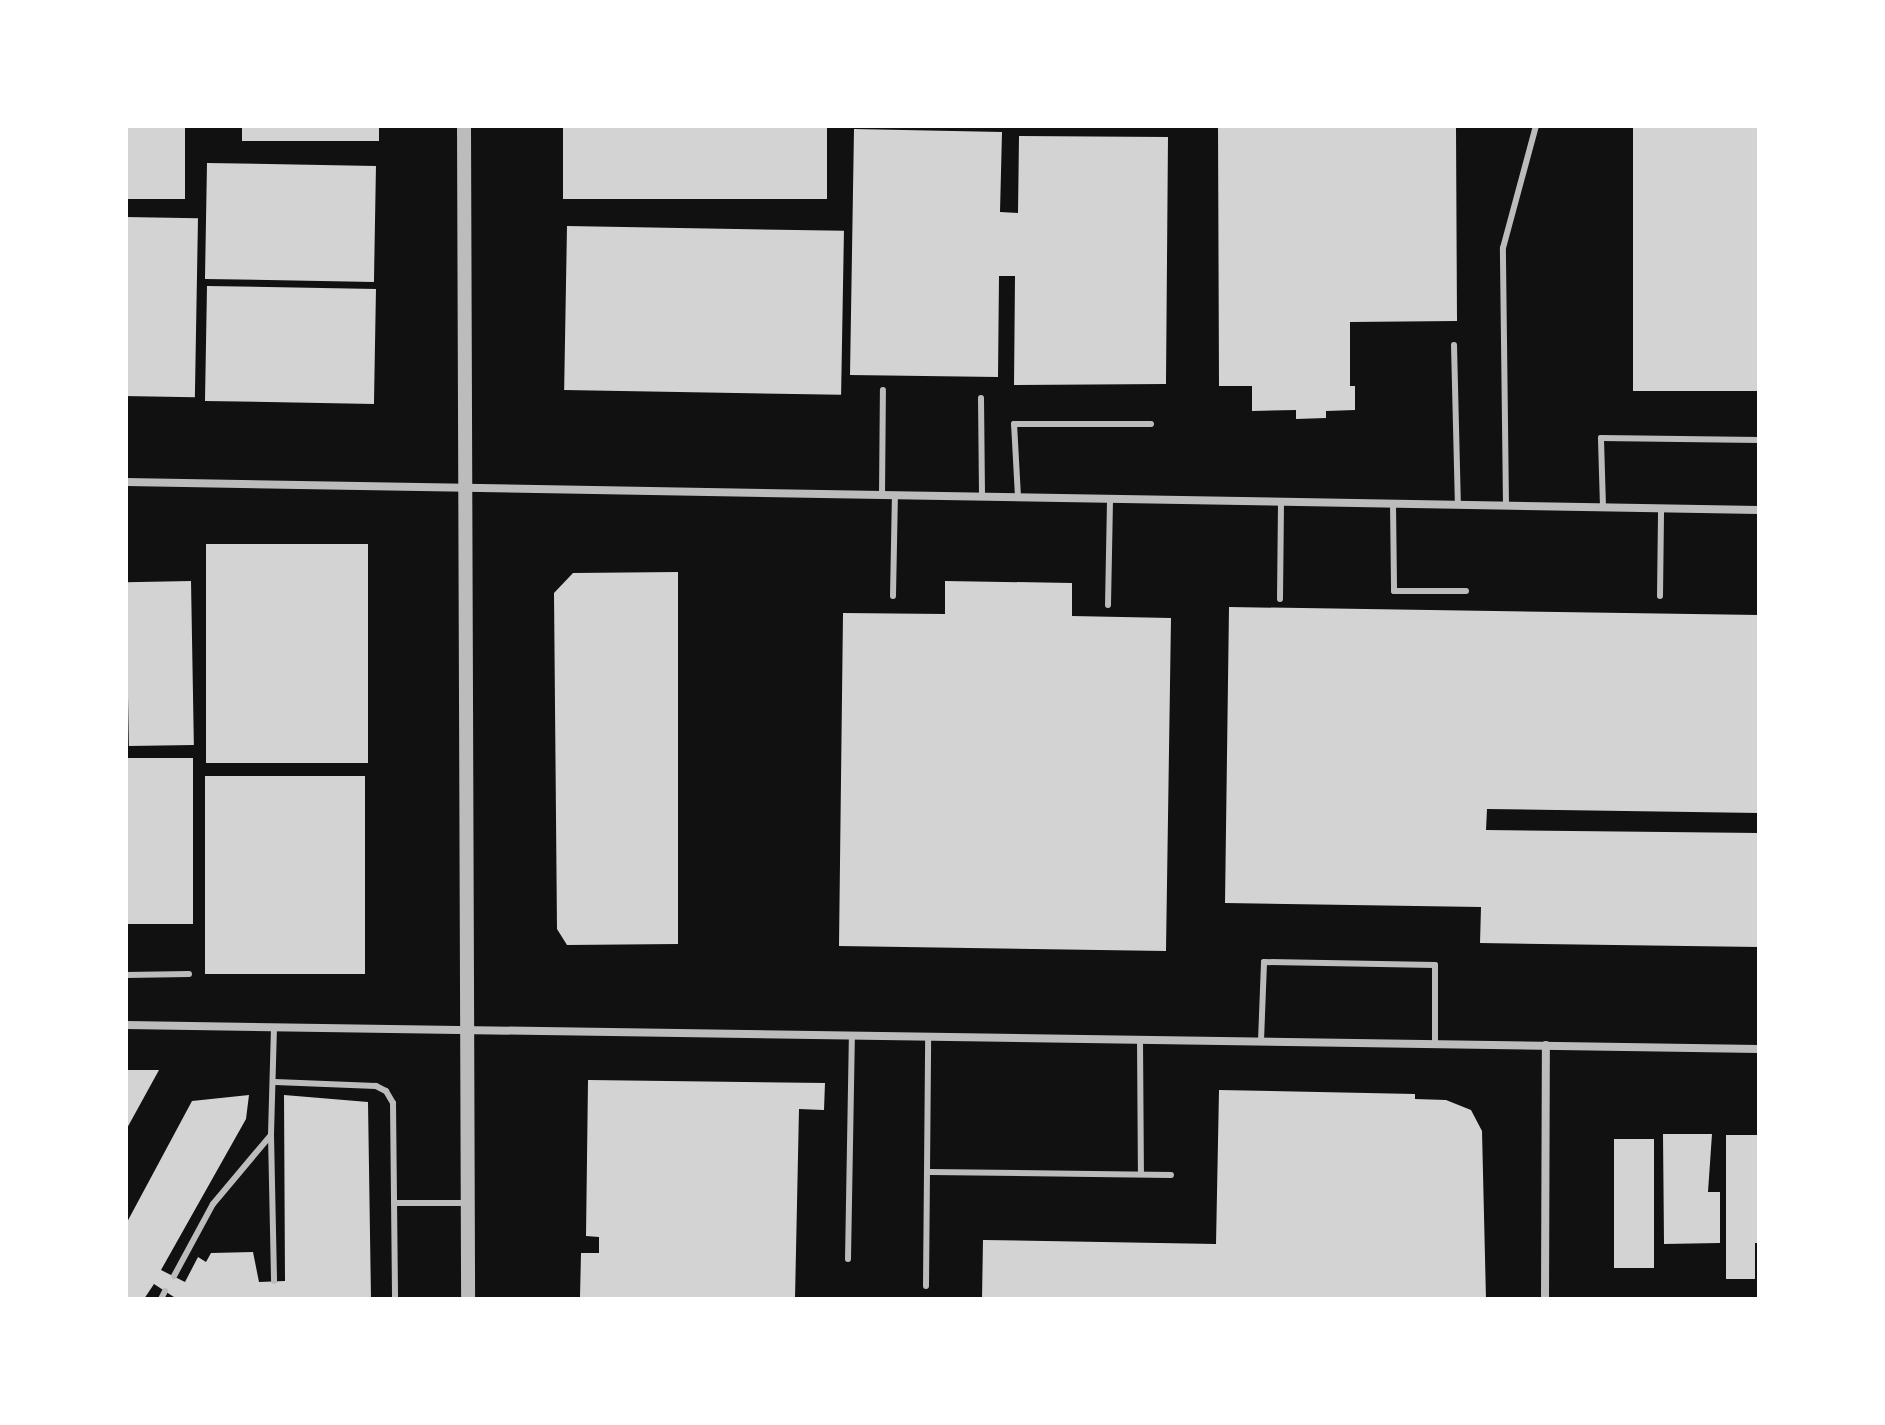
<!DOCTYPE html>
<html>
<head>
<meta charset="utf-8">
<style>
  body { margin:0 }
  #map { position:relative; width:1885px; height:1425px; overflow:hidden; background:#111; font-family:Inter,sans-serif }
  div>[style] { position:absolute }
  .building>* { inset:0; background:#d3d3d3; transform-origin:0 0 }
  .service>* { height:6px; margin:-3px; padding:0 3px; transform-origin:3px; border-radius:3px; background:#bcbcbc }
  .minor>* { height:8px; margin:-4px; padding:0 4px; transform-origin:4px; border-radius:4px; background:#bcbcbc }
  .tertiary>* { height:14px; margin:-7px; padding:0 7px; transform-origin:7px; border-radius:7px; background:#bcbcbc }
  span { translate:-50% -50%; white-space:nowrap; text-align:center; line-height:1.15; -webkit-text-stroke:6px #fff; paint-order:stroke }
  .frame { position:absolute; inset:0; border:128px solid #fff; pointer-events:none }
</style>
</head>
<body>
<div id="map">
  <div class="building">
    <div style="left:126px;top:126px;width:59px;height:73px"></div>
    <div style="left:242px;top:126px;width:137px;height:15px"></div>
    <div style="left:563px;top:126px;width:264px;height:73px"></div>
    <div style="clip-path:polygon(1218px 126px,1456px 126px,1457px 321px,1350px 322px,1350px 386px,1355px 386px,1355px 410px,1326px 411px,1326px 418px,1296px 419px,1296px 410px,1252px 411px,1252px 386px,1219px 386px)"></div>
    <div style="left:1633px;top:126px;width:126px;height:265px"></div>
    <div style="clip-path:polygon(854px 129px,1002px 132px,1000px 212px,1018px 213px,1019px 136px,1168px 137px,1166px 384px,1014px 385px,1015px 276px,999px 276px,998px 377px,850px 375px)"></div>
    <div style="left:207px;top:163px;width:169px;height:116px;rotate:1deg"></div>
    <div style="left:126px;top:217px;width:72px;height:179px;rotate:1deg"></div>
    <div style="left:567px;top:226px;width:277px;height:164px;rotate:1deg"></div>
    <div style="left:207px;top:286px;width:169px;height:115px;rotate:1deg"></div>
    <div style="left:206px;top:544px;width:162px;height:219px"></div>
    <div style="clip-path:polygon(678px 572px,678px 944px,567px 945px,557px 929px,554px 593px,573px 573px)"></div>
    <div style="left:191px;top:581px;width:164px;height:65px;rotate:89deg"></div>
    <div style="clip-path:polygon(945px 581px,1072px 583px,1072px 616px,1171px 618px,1166px 951px,839px 946px,843px 613px,945px 614px)"></div>
    <div style="clip-path:polygon(1229px 607px,1759px 615px,1759px 813px,1487px 809px,1486px 830px,1759px 833px,1759px 947px,1480px 943px,1481px 907px,1225px 903px)"></div>
    <div style="left:193px;top:758px;width:166px;height:67px;rotate:90deg"></div>
    <div style="left:365px;top:776px;width:198px;height:160px;rotate:90deg"></div>
    <div style="clip-path:polygon(126px 1070px,159px 1070px,126px 1130px)"></div>
    <div style="clip-path:polygon(588px 1080px,825px 1083px,824px 1110px,799px 1109px,795px 1299px,580px 1297px,581px 1253px,599px 1253px,599px 1237px,586px 1236px)"></div>
    <div style="clip-path:polygon(1219px 1090px,1415px 1094px,1415px 1099px,1446px 1100px,1471px 1110px,1482px 1131px,1486px 1299px,982px 1299px,983px 1240px,1216px 1244px)"></div>
    <div style="clip-path:polygon(249px 1095px,246px 1119px,161px 1270px,185px 1282px,198px 1257px,206px 1262px,211px 1253px,253px 1252px,259px 1282px,285px 1281px,284px 1095px,368px 1102px,371px 1299px,177px 1299px,154px 1284px,144px 1299px,126px 1299px,126px 1224px,192px 1101px)"></div>
    <div style="clip-path:polygon(1663px 1134px,1712px 1134px,1708px 1192px,1720px 1192px,1720px 1243px,1664px 1244px)"></div>
    <div style="clip-path:polygon(1726px 1135px,1759px 1135px,1759px 1243px,1755px 1243px,1755px 1279px,1726px 1279px)"></div>
    <div style="left:1614px;top:1139px;width:40px;height:129px"></div>
  </div>
  <div class="service">
    <div style="left:1454px;top:345px;width:160px;rotate:88.6deg"></div>
    <div style="left:981px;top:398px;width:99px;rotate:89.4deg"></div>
    <div style="left:882px;top:495px;width:105px;rotate:-89.5deg"></div>
    <div style="left:1018px;top:497px;width:73px;rotate:-93.1deg"></div>
    <div style="left:1014px;top:424px;width:137px"></div>
    <div style="left:1393px;top:504px;width:87px;rotate:89.3deg"></div>
    <div style="left:1394px;top:591px;width:72px"></div>
    <div style="left:1506px;top:505px;width:257px;rotate:-90.7deg"></div>
    <div style="left:1503px;top:248px;width:126px;rotate:-74.9deg"></div>
    <div style="left:1603px;top:507px;width:69px;rotate:-91.7deg"></div>
    <div style="left:1601px;top:438px;width:158px;rotate:0.7deg"></div>
    <div style="left:893px;top:596px;width:101px;rotate:-88.9deg"></div>
    <div style="left:1660px;top:596px;width:88px;rotate:-89.3deg"></div>
    <div style="left:1280px;top:599px;width:97px;rotate:-89.4deg"></div>
    <div style="left:1108px;top:605px;width:106px;rotate:-88.9deg"></div>
    <div style="left:126px;top:975px;width:63px;rotate:-0.9deg"></div>
    <div style="left:274px;top:1027px;width:108px;rotate:91.6deg"></div>
    <div style="left:271px;top:1135px;width:146px;rotate:88.8deg"></div>
    <div style="left:1140px;top:1040px;width:134px;rotate:89.6deg"></div>
    <div style="left:1261px;top:1041px;width:79px;rotate:-87.8deg"></div>
    <div style="left:1264px;top:962px;width:171px;rotate:1deg"></div>
    <div style="left:1435px;top:965px;width:79px;rotate:90deg"></div>
    <div style="left:275px;top:1082px;width:101px;rotate:2.3deg"></div>
    <div style="left:376px;top:1086px;width:11px;rotate:27deg"></div>
    <div style="left:386px;top:1091px;width:14px;rotate:60deg"></div>
    <div style="left:393px;top:1103px;width:196px;rotate:89.4deg"></div>
    <div style="left:930px;top:1172px;width:241px;rotate:0.7deg"></div>
    <div style="left:394px;top:1203px;width:73px"></div>
    <div style="left:848px;top:1259px;width:224px;rotate:-89deg"></div>
    <div style="left:174px;top:1276px;width:82px;rotate:-61.6deg"></div>
    <div style="left:213px;top:1204px;width:90px;rotate:-50deg"></div>
    <div style="left:926px;top:1286px;width:249px;rotate:-89.5deg"></div>
    <div style="left:161px;top:1299px;width:9px;rotate:-63deg"></div>
  </div>
  <div class="minor">
    <div style="left:126px;top:482px;width:1633px;rotate:0.98deg"></div>
    <div style="left:126px;top:1025px;width:1633px;rotate:0.84deg"></div>
    <div style="left:1545px;top:1299px;width:254px;rotate:-89.8deg"></div>
  </div>
  <div class="tertiary">
    <div style="left:464px;top:126px;width:1173px;rotate:89.8deg"></div>
  </div>
  <div class="frame"></div>
</div>
</body>
</html>
